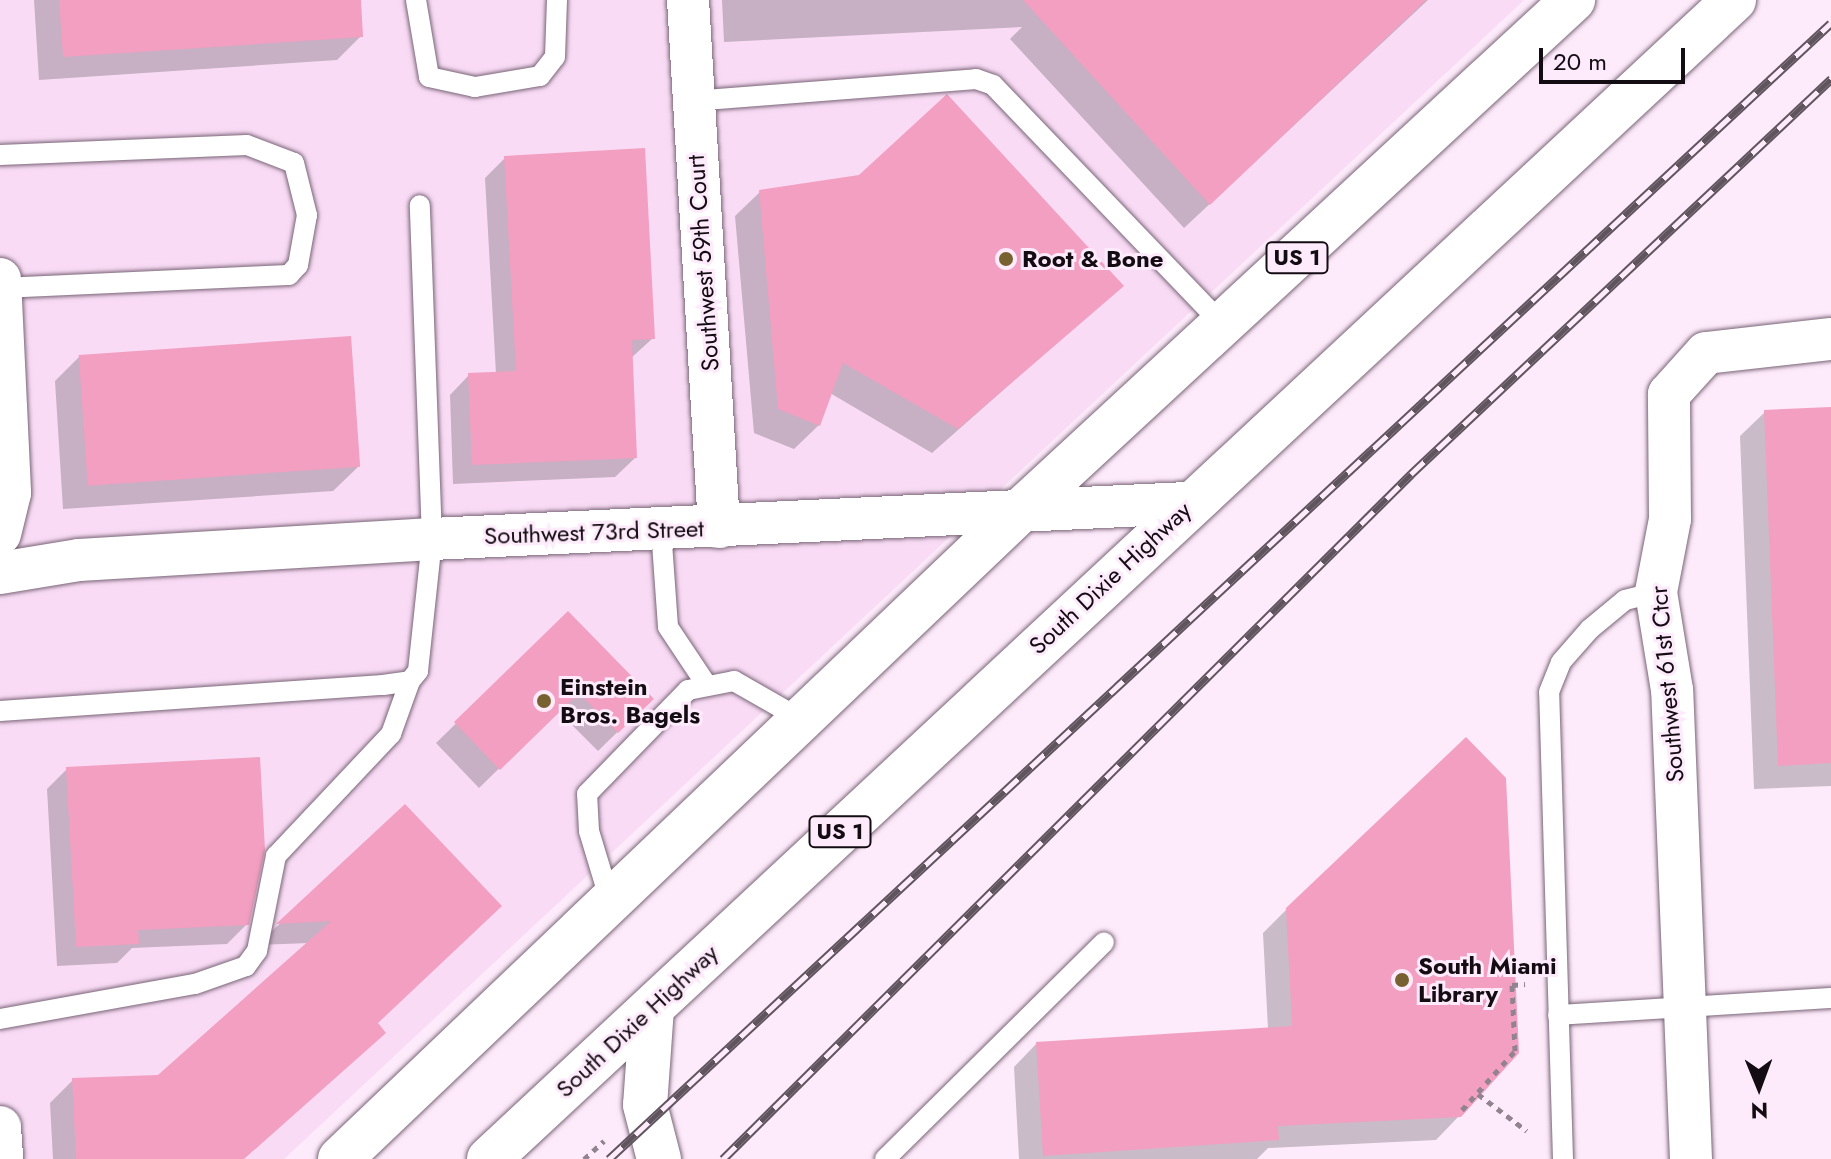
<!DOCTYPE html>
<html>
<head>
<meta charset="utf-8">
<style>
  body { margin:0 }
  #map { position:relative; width:1831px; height:1159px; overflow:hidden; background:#fdeafa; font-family:Jost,sans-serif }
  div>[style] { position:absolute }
  .built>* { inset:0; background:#f9dbf5 }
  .shadow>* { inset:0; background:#0003 }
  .building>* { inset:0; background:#f29fc1; transform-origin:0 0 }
  .path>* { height:5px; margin-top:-2.5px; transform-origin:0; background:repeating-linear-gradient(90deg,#91838f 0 6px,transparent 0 12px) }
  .roads { filter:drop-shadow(0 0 2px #796577) drop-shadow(0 0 2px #796577) }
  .lane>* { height:20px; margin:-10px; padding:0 10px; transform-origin:10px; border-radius:10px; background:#fff }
  .street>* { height:42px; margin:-21px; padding:0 21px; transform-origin:21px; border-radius:21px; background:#fff }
  .highway>* { height:44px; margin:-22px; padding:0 22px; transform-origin:22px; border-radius:22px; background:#fff }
  .rail>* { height:9px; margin-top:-4.5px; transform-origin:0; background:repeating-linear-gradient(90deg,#fdeafa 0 18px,#60545e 0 36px); box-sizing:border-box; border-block:2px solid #60545e }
  .dots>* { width:22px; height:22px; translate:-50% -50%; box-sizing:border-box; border:4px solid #fdeafa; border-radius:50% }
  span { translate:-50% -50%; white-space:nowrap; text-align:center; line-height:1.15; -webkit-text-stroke:6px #fdeafa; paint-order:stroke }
  .shield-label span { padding:2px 6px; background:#fdeafa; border:2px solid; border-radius:6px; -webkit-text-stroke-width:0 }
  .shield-label { font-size:22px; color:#140c13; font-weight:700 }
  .poi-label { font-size:24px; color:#140c13; font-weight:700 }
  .left { translate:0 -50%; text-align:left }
  .street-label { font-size:24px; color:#140c13 }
  .north { position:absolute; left:1719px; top:1047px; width:80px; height:80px; -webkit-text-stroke:6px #fdeafa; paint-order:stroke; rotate:179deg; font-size:22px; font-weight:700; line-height:32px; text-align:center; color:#140c13 }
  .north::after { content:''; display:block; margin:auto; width:28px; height:36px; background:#140c13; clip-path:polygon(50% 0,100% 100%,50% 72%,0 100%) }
  .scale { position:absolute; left:1539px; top:48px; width:146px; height:36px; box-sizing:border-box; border:4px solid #140c13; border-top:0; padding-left:10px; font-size:24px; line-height:28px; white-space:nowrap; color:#140c13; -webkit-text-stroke:6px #fdeafa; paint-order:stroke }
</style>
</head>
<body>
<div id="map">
  <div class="built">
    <div style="clip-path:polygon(0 0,1524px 0,284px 1159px,0 1159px)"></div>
  </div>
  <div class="shadow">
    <div style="clip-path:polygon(34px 0,359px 0,361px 36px,337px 60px,39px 80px)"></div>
    <div style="clip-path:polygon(722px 0,1428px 0,1184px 228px,1010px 39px,1022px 27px,724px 42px)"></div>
    <div style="clip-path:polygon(505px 158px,653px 338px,631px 358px,635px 458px,615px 477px,453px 484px,450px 395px,469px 375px,496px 374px,485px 178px)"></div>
    <div style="clip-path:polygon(760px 192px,1121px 286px,932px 453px,830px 393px,819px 425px,794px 449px,754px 433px,735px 216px)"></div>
    <div style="clip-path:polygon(79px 357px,358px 467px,333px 491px,63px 509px,55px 381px)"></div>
    <div style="clip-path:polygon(1831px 409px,1831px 786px,1754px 789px,1740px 436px,1765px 412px)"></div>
    <div style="clip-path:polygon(568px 614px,651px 699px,598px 751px,558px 711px,479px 788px,436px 743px)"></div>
    <div style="clip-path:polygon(67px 769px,247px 924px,227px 944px,132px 948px,117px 963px,57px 966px,47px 789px)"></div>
    <div style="clip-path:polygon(405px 807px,376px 1024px,243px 1159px,53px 1159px,50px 1103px,73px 1080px,159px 1077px,309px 943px,257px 945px)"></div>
    <div style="clip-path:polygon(1287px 909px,1459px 1116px,1436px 1140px,1268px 1148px,1257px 1159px,1019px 1159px,1014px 1067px,1037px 1043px,1268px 1029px,1263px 933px)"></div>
  </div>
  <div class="building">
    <div style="clip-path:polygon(59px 0,361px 0,363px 37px,63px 57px)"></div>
    <div style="clip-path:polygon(1023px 0,1426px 0,1210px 205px)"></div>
    <div style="clip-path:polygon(947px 94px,1124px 286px,958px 429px,843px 363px,820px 426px,778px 409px,759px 190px,859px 175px)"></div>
    <div style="clip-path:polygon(645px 148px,655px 339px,632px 340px,637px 458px,472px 465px,468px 373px,516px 371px,504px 156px)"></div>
    <div style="left:351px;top:336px;width:131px;height:273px;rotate:86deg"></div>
    <div style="clip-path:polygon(1831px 407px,1831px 763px,1778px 766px,1764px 410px)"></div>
    <div style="clip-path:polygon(568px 611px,654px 699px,618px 733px,579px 693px,500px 770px,454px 722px)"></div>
    <div style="clip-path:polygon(1466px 737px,1506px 778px,1519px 1053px,1461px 1117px,1278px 1126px,1279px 1140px,1043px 1156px,1036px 1042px,1292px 1026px,1286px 908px)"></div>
    <div style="clip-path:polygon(260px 757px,265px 850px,249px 925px,138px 930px,139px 944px,76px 947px,66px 767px)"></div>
    <div style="clip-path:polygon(405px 804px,502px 906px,378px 1023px,386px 1033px,244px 1159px,76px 1159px,72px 1078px,158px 1075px,331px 921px,276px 924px)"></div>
  </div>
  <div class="path">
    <div style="left:1478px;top:1094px;width:61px;rotate:37.1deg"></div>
    <div style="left:1462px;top:1110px;width:79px;rotate:-48.1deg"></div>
    <div style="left:1515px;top:1051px;width:66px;rotate:-92.6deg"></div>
    <div style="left:1512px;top:985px;width:13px;rotate:-4deg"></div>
    <div style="left:584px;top:1159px;width:27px;rotate:-42deg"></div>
  </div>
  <div class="roads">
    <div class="lane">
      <div style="left:416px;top:0;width:78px;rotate:80.4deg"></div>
      <div style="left:429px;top:77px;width:47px;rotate:12.3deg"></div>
      <div style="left:475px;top:87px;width:66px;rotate:-9.6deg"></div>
      <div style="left:540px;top:76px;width:24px;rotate:-52deg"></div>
      <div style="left:555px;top:57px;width:57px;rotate:-88deg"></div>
      <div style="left:692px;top:101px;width:285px;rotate:-4.4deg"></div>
      <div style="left:976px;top:79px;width:18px;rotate:19deg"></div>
      <div style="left:993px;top:85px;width:334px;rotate:46.2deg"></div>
      <div style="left:0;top:155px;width:247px;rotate:-2.3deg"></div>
      <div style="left:247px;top:145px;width:50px;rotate:21deg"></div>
      <div style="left:294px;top:163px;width:54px;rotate:76deg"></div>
      <div style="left:307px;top:215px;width:51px;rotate:100.2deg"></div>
      <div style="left:298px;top:265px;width:13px;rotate:132deg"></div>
      <div style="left:289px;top:275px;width:289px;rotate:177.4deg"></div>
      <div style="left:661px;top:529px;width:98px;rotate:85.9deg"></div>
      <div style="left:668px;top:627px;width:65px;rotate:56.3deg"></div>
      <div style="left:0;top:711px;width:384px;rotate:-3.9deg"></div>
      <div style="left:383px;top:685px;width:27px;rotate:-8deg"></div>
      <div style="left:410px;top:681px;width:13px;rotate:-51deg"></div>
      <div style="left:418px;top:671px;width:133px;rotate:-83.9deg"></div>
      <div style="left:432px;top:539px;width:334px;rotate:-92.1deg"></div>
      <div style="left:611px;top:904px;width:76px;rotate:-106.8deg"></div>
      <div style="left:589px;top:831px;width:37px;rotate:-93deg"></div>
      <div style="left:587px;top:794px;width:145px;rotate:-45.8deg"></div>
      <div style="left:688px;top:690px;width:47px;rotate:-11.1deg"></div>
      <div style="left:734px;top:681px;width:81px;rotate:29.7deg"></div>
      <div style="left:1558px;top:1015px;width:274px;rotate:-3.6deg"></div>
      <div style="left:0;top:1019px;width:198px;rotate:-10.2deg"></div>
      <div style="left:195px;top:984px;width:54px;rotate:-19.4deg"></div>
      <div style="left:246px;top:966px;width:19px;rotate:-54deg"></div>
      <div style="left:257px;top:951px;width:97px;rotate:-78.7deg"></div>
      <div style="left:276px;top:856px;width:168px;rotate:-46.7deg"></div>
      <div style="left:391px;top:734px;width:56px;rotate:-70.3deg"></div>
      <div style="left:885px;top:1159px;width:308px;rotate:-44.7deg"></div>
      <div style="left:1563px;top:1159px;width:467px;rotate:-91.7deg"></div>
      <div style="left:1549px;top:692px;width:32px;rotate:-68deg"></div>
      <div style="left:1561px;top:662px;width:44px;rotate:-48.7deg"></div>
      <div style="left:1590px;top:629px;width:45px;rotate:-39.6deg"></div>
      <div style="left:1625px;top:600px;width:32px;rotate:-14deg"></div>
    </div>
    <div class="street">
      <div style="left:688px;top:0;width:528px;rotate:86.63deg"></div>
      <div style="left:0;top:279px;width:214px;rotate:87.3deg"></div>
      <div style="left:10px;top:493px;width:42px;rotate:103.7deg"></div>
      <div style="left:0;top:573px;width:80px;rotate:-9.3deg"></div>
      <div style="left:79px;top:560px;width:354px;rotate:-3.4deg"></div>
      <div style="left:432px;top:539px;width:757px;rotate:-2.73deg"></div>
      <div style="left:0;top:1127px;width:32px;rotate:86deg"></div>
      <div style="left:1691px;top:1159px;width:469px;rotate:-92.3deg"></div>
      <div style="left:1672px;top:690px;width:99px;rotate:-99.3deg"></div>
      <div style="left:1656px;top:592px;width:74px;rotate:-79.1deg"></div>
      <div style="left:1670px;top:519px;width:125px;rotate:-90.5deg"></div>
      <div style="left:1669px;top:394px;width:55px;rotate:-47.9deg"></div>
      <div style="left:1706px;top:353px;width:126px;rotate:-6.4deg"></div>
    </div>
    <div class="highway">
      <div style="left:652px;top:1008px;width:97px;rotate:94.1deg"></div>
      <div style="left:645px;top:1105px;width:56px;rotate:75.5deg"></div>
      <div style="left:340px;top:1159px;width:936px;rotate:-43.62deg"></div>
      <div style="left:1018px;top:513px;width:756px;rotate:-42.75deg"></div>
      <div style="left:489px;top:1159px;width:1701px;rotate:-42.95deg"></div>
    </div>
  </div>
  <div class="rail">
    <div style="left:609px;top:1159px;width:1668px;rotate:-42.91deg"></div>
    <div style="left:723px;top:1159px;width:971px;rotate:-44.87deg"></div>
    <div style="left:1411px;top:474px;width:577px;rotate:-43.24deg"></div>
  </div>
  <div class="dots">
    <div style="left:1006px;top:259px;background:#786131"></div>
    <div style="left:544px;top:701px;background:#786131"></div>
    <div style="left:1402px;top:980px;background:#786131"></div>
  </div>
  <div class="shield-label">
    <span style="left:1297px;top:258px">US 1</span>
    <span style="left:840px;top:832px">US 1</span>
  </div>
  <div class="poi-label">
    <span class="left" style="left:1022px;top:259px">Root &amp; Bone</span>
    <span class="left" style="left:560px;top:701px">Einstein<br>Bros. Bagels</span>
    <span class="left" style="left:1418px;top:980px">South Miami<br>Library</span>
  </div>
  <div class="street-label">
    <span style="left:703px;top:263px;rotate:-94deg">Southwest 59th Court</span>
    <span style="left:594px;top:532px;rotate:-2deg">Southwest 73rd Street</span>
    <span style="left:1110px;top:578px;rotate:-43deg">South Dixie Highway</span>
    <span style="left:1667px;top:684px;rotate:-95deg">Southwest 61st Ctcr</span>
    <span style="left:637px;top:1021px;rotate:-43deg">South Dixie Highway</span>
  </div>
  <div class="north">N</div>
  <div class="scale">20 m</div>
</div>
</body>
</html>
